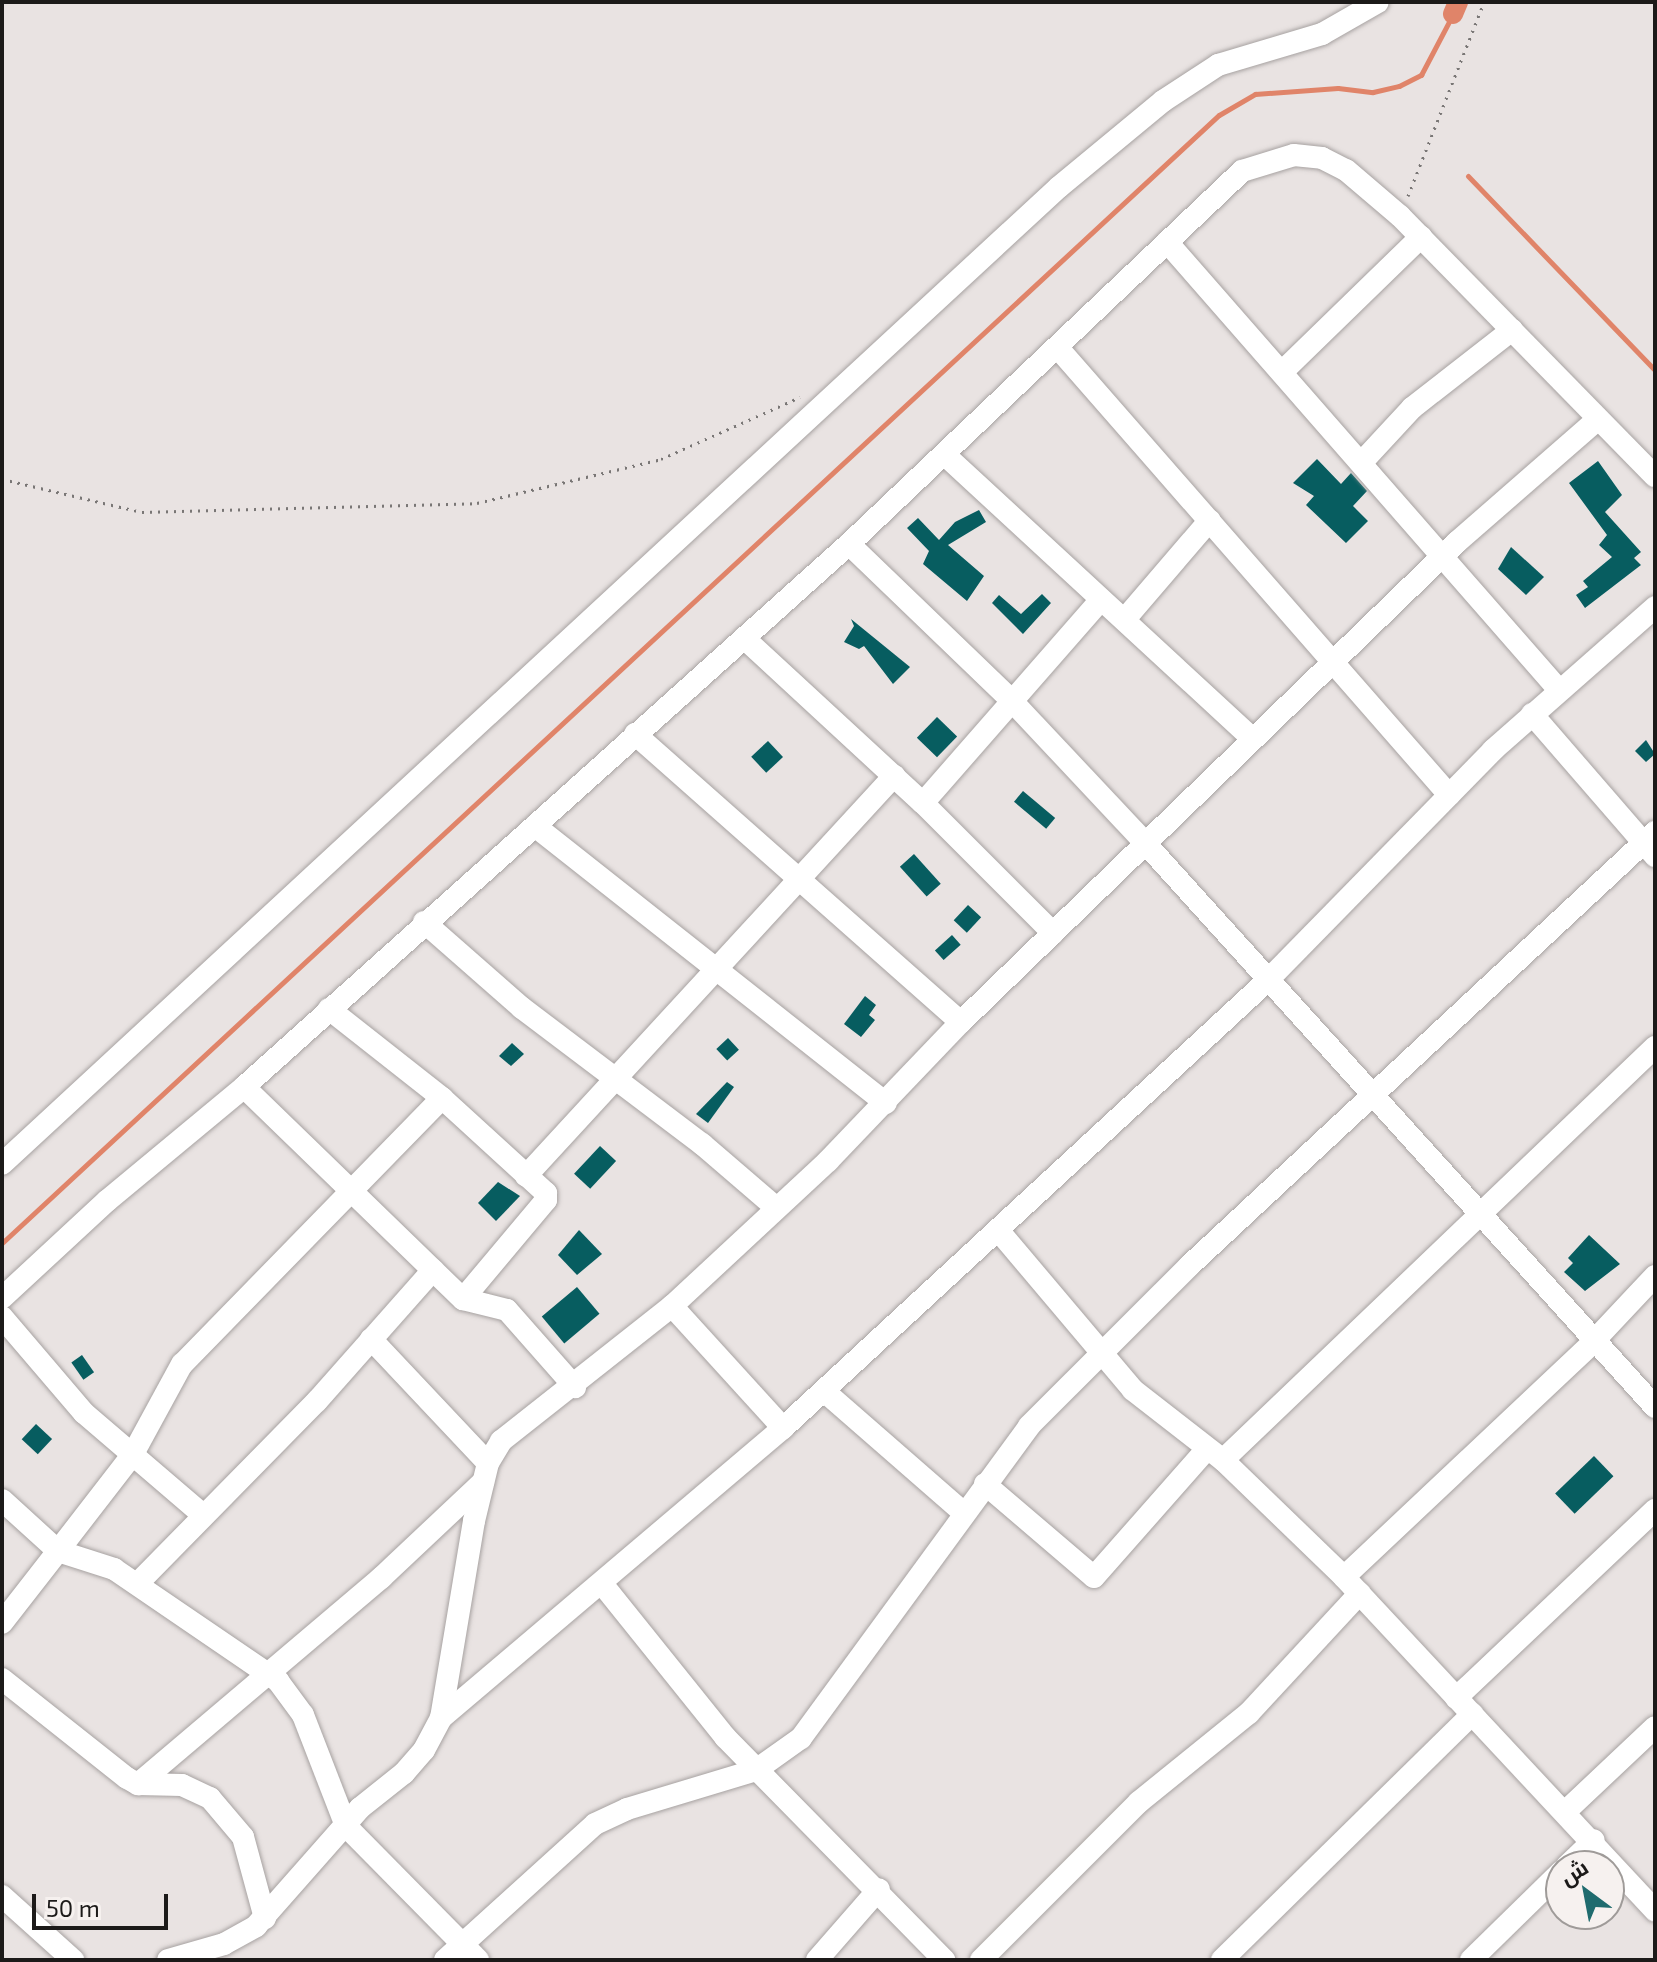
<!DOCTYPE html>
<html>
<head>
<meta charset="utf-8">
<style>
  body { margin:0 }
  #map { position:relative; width:1657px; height:1962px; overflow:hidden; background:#e9e3e2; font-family:"Exo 2",Cairo,sans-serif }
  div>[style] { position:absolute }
  .stream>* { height:5px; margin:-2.5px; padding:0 2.5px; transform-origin:2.5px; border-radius:2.5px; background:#e08469 }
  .canal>* { height:20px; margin:-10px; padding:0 10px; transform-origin:10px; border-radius:10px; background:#e08469 }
  .building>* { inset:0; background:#075d60; transform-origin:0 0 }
  .path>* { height:3px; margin-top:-1.5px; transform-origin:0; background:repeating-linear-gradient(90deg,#797675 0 2px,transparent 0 8px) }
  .roads { filter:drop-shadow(0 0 2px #a7a2a1) drop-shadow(0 0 2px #a7a2a1) }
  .minor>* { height:22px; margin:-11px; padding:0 11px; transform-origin:11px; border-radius:11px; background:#fff }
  span { translate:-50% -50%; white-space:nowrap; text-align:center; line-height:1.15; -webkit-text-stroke:8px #f6f1ef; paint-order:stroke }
  .frame { position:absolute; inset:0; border:4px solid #1c1a19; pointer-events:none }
  .north { position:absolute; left:1545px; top:1850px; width:80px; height:80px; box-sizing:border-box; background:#f6f1ef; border:2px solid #9f9b99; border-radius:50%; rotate:328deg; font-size:22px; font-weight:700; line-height:32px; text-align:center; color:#1c1a19 }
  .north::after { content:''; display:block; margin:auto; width:28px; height:36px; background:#1f6b6e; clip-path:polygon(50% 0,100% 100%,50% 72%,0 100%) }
  .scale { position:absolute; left:32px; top:1894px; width:136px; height:36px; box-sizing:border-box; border:4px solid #1c1a19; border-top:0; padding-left:10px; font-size:24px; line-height:28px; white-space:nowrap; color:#1c1a19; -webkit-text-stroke:6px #f6f1ef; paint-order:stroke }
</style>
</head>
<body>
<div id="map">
  <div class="stream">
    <div style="left:1468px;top:176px;width:269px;rotate:46.1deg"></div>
    <div style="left:2px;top:1243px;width:1659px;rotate:-42.83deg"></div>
    <div style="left:1219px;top:115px;width:42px;rotate:-30.3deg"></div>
    <div style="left:1255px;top:94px;width:83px;rotate:-4.1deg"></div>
    <div style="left:1338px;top:88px;width:35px;rotate:7deg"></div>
    <div style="left:1373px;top:92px;width:27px;rotate:-13deg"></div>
    <div style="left:1399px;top:86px;width:25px;rotate:-27deg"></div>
    <div style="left:1421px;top:75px;width:69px;rotate:-62.3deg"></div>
  </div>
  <div class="canal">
    <div style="left:1453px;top:14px;width:13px;rotate:-67deg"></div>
  </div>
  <div class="building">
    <div style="clip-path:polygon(1317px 459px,1341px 484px,1351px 473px,1367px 491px,1353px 506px,1368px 521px,1346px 543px,1306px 505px,1314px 496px,1293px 483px)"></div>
    <div style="clip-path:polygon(1598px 461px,1622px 495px,1605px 512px,1641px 552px,1634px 558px,1641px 565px,1585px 608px,1576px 595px,1588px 587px,1583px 581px,1612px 557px,1599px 545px,1607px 535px,1569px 483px)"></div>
    <div style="clip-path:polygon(979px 510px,986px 522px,948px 545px,984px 576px,967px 601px,923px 564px,929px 551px,907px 528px,918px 518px,939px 540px,955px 522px)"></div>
    <div style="clip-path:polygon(1511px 547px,1544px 577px,1526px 595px,1498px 569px)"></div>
    <div style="clip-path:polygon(1042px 594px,1051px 603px,1023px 634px,992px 603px,999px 595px,1021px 614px)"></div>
    <div style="clip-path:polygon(851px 619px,910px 667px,893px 684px,864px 646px,859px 649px,844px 642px,854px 626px)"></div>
    <div style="left:937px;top:717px;width:28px;height:29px;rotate:44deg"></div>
    <div style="clip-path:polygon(1646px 740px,1655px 754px,1646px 762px,1635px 751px)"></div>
    <div style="left:768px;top:741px;width:22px;height:23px;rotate:47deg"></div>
    <div style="left:1023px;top:791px;width:42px;height:14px;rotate:40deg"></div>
    <div style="left:914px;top:854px;width:40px;height:19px;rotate:48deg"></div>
    <div style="left:968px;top:905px;width:18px;height:21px;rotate:43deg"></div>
    <div style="left:952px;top:935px;width:13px;height:23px;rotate:48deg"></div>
    <div style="clip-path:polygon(865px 996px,876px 1005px,869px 1015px,875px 1020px,861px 1037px,844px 1024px)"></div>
    <div style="left:728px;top:1038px;width:16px;height:16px;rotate:47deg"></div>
    <div style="clip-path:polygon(512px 1043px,524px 1054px,511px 1066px,499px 1056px)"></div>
    <div style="clip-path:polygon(727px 1082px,734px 1087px,708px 1123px,696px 1114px)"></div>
    <div style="left:600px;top:1146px;width:22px;height:38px;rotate:43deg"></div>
    <div style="clip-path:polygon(498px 1182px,520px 1196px,496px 1221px,478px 1203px)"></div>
    <div style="clip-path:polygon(579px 1230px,602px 1254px,577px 1275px,558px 1255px)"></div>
    <div style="clip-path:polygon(1589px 1235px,1620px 1264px,1585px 1291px,1564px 1272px,1573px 1263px,1568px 1258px)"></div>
    <div style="left:577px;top:1287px;width:35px;height:46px;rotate:50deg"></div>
    <div style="left:82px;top:1355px;width:21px;height:13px;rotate:55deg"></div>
    <div style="left:36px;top:1424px;width:22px;height:21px;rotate:43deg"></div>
    <div style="left:1594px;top:1456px;width:28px;height:54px;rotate:46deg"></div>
  </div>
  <div class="path">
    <div style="left:1408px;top:196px;width:208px;rotate:-68.6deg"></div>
    <div style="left:2px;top:479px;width:144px;rotate:13.3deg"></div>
    <div style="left:142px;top:512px;width:335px;rotate:-1.5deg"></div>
    <div style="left:477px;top:503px;width:189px;rotate:-13.4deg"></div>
    <div style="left:661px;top:459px;width:152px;rotate:-24deg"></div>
  </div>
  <div class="roads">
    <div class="minor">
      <div style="left:1167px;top:242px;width:594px;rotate:48.82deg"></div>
      <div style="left:1058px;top:348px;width:594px;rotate:48.82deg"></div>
      <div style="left:1282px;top:372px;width:194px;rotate:-44.2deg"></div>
      <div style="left:945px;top:455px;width:419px;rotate:42.7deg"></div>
      <div style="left:1362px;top:462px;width:74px;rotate:-47.2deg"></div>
      <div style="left:1412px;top:408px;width:127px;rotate:-38deg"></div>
      <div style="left:849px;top:544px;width:225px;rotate:43.9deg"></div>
      <div style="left:1011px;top:700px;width:197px;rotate:46.8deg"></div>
      <div style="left:1146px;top:844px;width:759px;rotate:47.88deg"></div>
      <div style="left:1125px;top:619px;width:130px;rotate:-49.4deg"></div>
      <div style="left:744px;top:638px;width:243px;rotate:42.7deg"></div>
      <div style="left:923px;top:803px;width:184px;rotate:45deg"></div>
      <div style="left:1532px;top:714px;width:188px;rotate:49.1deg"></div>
      <div style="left:635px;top:734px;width:435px;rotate:41.5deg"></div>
      <div style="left:923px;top:803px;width:270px;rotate:-48.8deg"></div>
      <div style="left:535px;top:826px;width:447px;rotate:38.3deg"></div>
      <div style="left:424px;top:922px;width:130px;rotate:41.3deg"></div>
      <div style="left:522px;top:1008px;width:226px;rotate:37.1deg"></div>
      <div style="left:702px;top:1144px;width:95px;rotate:40.7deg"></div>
      <div style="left:329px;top:1009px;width:144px;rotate:38.2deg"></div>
      <div style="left:442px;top:1098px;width:141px;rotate:42.4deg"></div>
      <div style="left:546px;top:1193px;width:7px;rotate:90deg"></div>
      <div style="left:546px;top:1200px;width:129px;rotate:130deg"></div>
      <div style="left:244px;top:1087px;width:305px;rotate:44.1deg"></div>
      <div style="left:463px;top:1299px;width:45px;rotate:14deg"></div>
      <div style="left:507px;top:1310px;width:103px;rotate:48.6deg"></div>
      <div style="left:442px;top:1098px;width:372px;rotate:134.3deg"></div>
      <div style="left:182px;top:1364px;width:102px;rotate:118.6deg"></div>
      <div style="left:133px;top:1454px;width:123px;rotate:127.7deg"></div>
      <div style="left:58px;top:1551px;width:59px;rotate:17.8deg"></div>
      <div style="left:114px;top:1569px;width:199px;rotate:34.3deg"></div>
      <div style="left:278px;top:1681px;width:42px;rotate:53.7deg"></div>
      <div style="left:303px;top:1715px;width:119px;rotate:68.8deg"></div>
      <div style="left:346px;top:1826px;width:188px;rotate:45.4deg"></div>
      <div style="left:2px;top:1164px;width:1439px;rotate:-42.75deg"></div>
      <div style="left:1059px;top:187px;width:135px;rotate:-39.6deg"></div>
      <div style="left:1163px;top:101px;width:66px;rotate:-33.2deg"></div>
      <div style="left:1218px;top:65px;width:109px;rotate:-16.6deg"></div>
      <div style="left:1322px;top:34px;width:64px;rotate:-29.7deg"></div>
      <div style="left:526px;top:1176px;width:544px;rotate:-47.39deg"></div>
      <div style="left:998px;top:1230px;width:209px;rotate:49.8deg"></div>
      <div style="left:1133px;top:1390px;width:114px;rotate:37.9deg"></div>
      <div style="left:1223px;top:1460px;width:168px;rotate:44deg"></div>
      <div style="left:1344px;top:1577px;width:456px;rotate:47deg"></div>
      <div style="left:2px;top:1298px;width:144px;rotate:-42.8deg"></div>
      <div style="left:108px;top:1200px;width:177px;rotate:-39.7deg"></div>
      <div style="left:244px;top:1087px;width:813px;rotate:-41.91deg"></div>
      <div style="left:849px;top:544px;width:542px;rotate:-43.5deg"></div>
      <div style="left:1242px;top:171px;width:54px;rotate:-17.1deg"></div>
      <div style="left:1294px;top:155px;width:28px;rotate:6deg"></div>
      <div style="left:1322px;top:158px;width:27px;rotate:27deg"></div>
      <div style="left:1346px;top:170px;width:71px;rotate:40.4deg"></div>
      <div style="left:1400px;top:216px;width:364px;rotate:45.6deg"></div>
      <div style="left:672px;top:1306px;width:165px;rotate:47.7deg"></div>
      <div style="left:2px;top:1317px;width:126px;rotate:49.5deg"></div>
      <div style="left:84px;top:1413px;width:157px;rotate:40.6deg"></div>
      <div style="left:371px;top:1339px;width:170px;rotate:46.7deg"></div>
      <div style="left:824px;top:1391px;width:186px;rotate:41.1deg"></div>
      <div style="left:1223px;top:1460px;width:598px;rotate:-43.71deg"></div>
      <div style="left:985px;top:1484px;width:143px;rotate:40.5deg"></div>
      <div style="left:1094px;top:1577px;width:171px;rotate:-48.6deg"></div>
      <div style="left:2px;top:1500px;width:76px;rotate:42.3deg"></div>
      <div style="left:58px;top:1551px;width:91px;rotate:127.9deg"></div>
      <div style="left:1344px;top:1577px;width:341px;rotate:-43.3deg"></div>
      <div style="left:1592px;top:1343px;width:92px;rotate:-46.8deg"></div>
      <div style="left:138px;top:1583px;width:255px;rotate:-45.5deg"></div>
      <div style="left:317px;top:1401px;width:175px;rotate:-48.5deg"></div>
      <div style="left:603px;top:1585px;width:195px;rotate:51.2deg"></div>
      <div style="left:725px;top:1737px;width:313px;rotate:45.5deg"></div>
      <div style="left:2px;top:1679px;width:159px;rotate:38.4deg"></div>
      <div style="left:127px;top:1778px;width:13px;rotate:29deg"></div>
      <div style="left:138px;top:1784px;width:44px;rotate:1.3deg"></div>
      <div style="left:182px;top:1785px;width:31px;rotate:25deg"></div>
      <div style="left:210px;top:1798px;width:51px;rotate:49.8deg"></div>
      <div style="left:243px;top:1837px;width:84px;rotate:74.8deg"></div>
      <div style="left:1456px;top:1698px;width:274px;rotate:-43.4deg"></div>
      <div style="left:441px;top:1718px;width:448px;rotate:-40.3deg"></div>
      <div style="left:783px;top:1428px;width:660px;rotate:-42.73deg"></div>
      <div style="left:1268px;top:980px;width:322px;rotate:-45.6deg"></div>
      <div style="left:1493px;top:750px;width:216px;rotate:-41.4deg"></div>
      <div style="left:138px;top:1784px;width:319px;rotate:-40.3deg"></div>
      <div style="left:381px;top:1578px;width:140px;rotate:-43.3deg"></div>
      <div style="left:1566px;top:1811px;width:122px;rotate:-43.3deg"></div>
      <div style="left:1567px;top:1866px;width:37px;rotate:-44deg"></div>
      <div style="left:2px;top:1896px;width:96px;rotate:42deg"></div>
      <div style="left:168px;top:1960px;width:58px;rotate:-15.9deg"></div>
      <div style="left:224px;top:1944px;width:37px;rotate:-29deg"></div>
      <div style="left:256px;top:1926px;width:157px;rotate:-48.6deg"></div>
      <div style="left:360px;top:1808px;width:56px;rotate:-38.5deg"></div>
      <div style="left:404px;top:1773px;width:30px;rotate:-49deg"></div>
      <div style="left:424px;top:1750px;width:36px;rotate:-62deg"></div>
      <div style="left:441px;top:1718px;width:200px;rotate:-80.5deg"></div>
      <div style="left:474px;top:1521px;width:60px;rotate:-76.4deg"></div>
      <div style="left:488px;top:1463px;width:26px;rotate:-59deg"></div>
      <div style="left:501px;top:1441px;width:218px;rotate:-38.3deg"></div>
      <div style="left:672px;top:1306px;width:213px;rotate:-42.9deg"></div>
      <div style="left:828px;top:1161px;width:192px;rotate:-46.3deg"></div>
      <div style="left:961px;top:1022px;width:690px;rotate:-44.06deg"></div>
      <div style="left:1457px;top:542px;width:187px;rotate:-41.1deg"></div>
      <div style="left:445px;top:1960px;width:202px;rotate:-42.2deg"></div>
      <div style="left:595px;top:1824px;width:35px;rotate:-25deg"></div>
      <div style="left:627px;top:1809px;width:135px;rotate:-16.8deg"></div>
      <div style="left:756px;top:1770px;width:55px;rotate:-35.4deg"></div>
      <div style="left:801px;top:1738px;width:386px;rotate:-53.8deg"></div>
      <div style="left:1029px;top:1426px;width:226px;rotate:-45deg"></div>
      <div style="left:1189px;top:1266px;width:637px;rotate:-42.96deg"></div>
      <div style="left:817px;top:1960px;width:94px;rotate:-48.9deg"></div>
      <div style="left:981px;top:1960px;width:223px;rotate:-45deg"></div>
      <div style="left:1139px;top:1802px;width:141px;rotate:-39deg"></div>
      <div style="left:1249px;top:1713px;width:163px;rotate:-47.2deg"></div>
      <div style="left:1222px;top:1960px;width:351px;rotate:-44.5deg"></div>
      <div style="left:1471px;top:1960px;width:126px;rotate:-44.4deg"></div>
    </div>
  </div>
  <div class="frame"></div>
  <div class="north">ش</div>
  <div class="scale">50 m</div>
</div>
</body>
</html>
